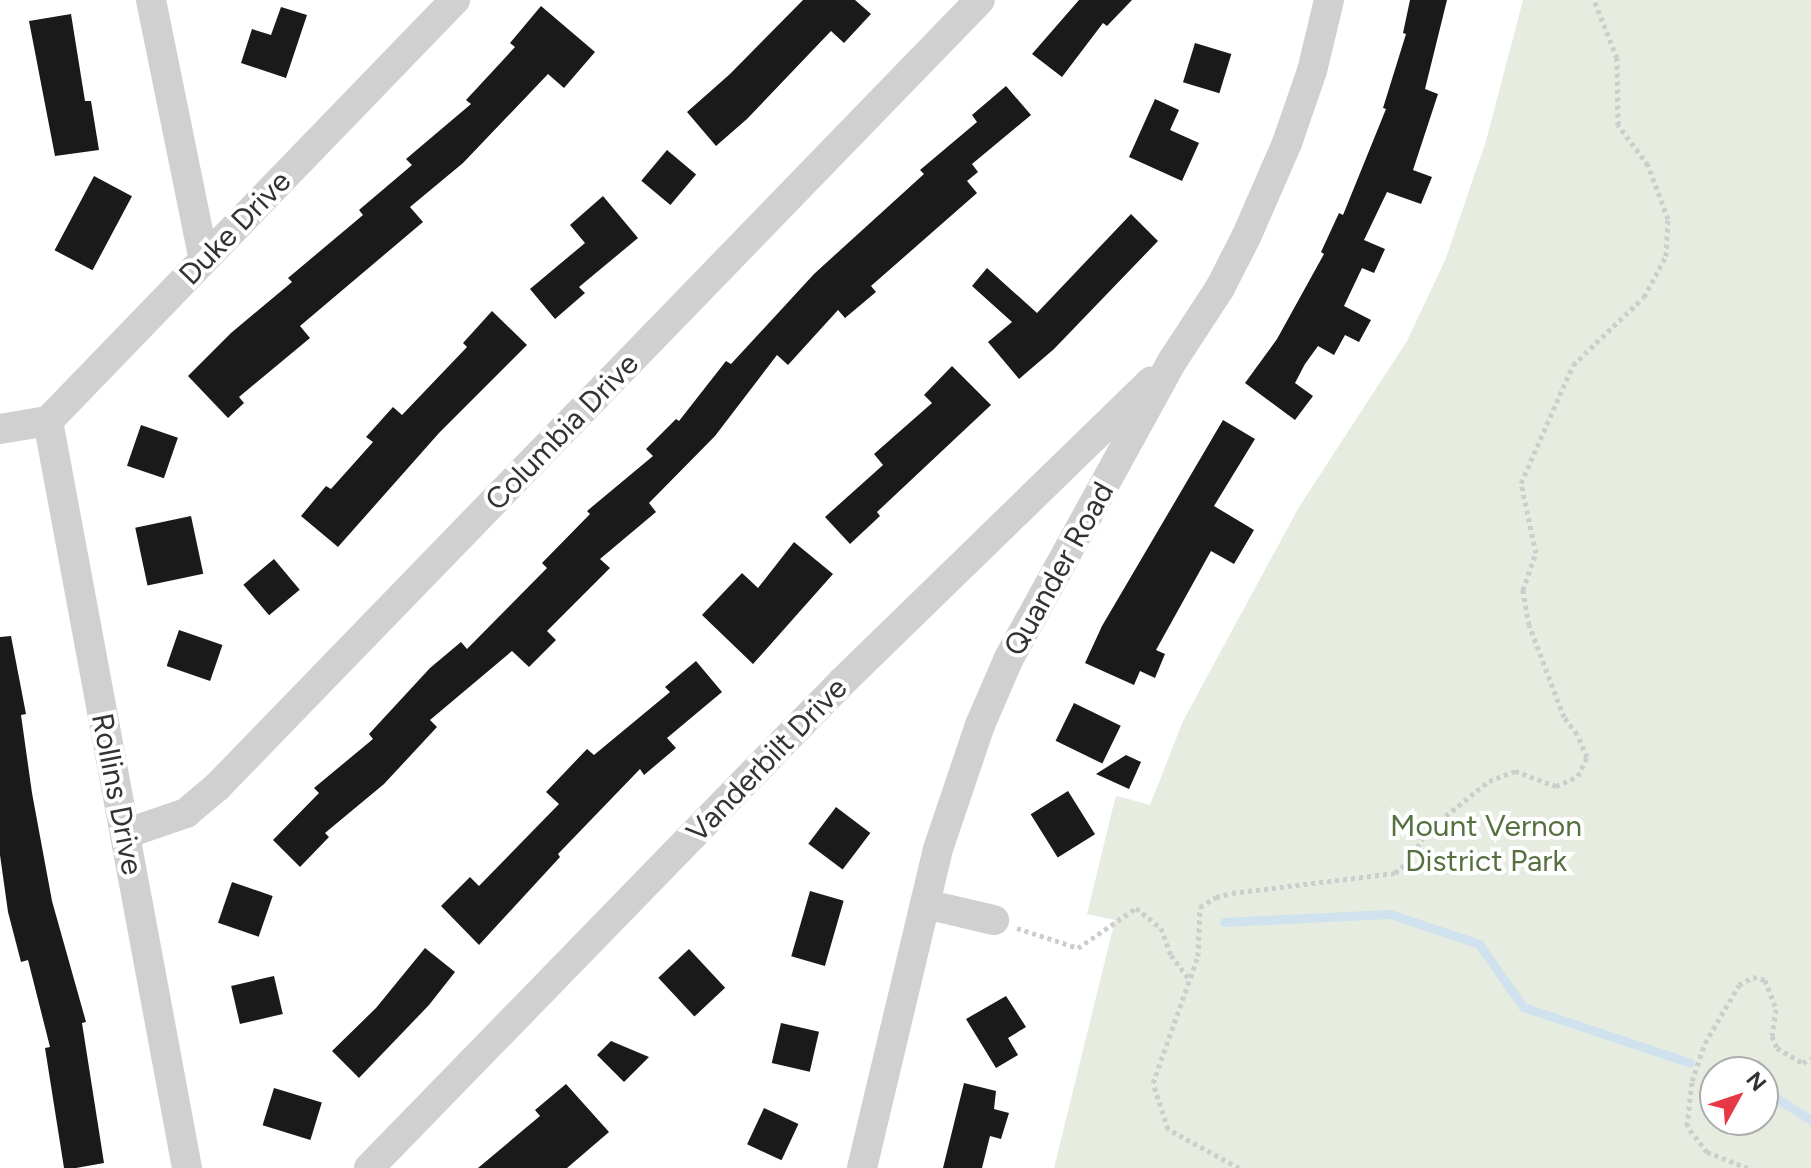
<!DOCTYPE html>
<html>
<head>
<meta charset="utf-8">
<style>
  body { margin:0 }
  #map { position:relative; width:1811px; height:1168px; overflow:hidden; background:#fff; font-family:Figtree,sans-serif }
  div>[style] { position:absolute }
  .green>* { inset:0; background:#e6ecdf }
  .stream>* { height:9px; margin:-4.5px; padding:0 4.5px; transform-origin:4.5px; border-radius:4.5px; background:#cfe2ee }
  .building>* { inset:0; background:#1a1a1a; transform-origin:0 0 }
  .path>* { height:5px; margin-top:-2.5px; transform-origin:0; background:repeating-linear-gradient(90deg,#cdcdcd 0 4px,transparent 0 8px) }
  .minor>* { height:30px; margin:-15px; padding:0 15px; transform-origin:15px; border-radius:15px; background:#d0d0d0 }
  span { translate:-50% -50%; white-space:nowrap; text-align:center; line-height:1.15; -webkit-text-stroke:8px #fff; paint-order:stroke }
  .street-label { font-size:30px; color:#333 }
  .park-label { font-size:30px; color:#56703f }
  .north { position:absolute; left:1699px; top:1056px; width:80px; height:80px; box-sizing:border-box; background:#fff; border:2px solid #adadad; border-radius:50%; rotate:50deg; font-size:22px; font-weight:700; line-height:32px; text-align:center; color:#333 }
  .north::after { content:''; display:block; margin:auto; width:28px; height:36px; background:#e63946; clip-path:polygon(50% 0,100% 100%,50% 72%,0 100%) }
</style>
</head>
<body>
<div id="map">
  <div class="green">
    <div style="clip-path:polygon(evenodd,1523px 0,1811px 0,1811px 1168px,1054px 1168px,1115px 920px,1087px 914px,1115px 799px,1117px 796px,1150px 805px,1183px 721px,1299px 507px,1407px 341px,1446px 258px,1486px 141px,1523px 0,1763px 1072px,1763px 1120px,1715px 1120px,1715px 1072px,1763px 1072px)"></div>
  </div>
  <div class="stream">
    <div style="left:1224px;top:922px;width:166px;rotate:-2.8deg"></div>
    <div style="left:1390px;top:914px;width:94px;rotate:18.6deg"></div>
    <div style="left:1479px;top:944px;width:77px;rotate:55.1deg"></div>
    <div style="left:1523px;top:1007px;width:176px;rotate:18.5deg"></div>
    <div style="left:1719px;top:1071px;width:5px;rotate:11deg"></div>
    <div style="left:1763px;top:1090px;width:57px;rotate:32deg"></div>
  </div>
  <div class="building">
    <div style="clip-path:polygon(803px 0,855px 0,871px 14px,844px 43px,831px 31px,747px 119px,716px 146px,687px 112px,730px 74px)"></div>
    <div style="clip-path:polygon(1079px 0,1132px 0,1107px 26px,1103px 23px,1062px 77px,1032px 54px)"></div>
    <div style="clip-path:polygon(1410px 0,1447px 0,1425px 89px,1438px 94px,1413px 170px,1432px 177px,1421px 204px,1387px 192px,1364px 240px,1385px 249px,1374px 273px,1362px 268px,1344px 306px,1371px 320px,1359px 342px,1345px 335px,1334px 355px,1318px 346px,1305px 364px,1295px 383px,1313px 396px,1295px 420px,1245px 383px,1277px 339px,1324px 254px,1321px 252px,1339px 213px,1343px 215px,1386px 109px,1383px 108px,1406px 34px,1403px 33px)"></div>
    <div style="clip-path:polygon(541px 6px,595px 52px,564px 88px,548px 74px,463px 163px,410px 207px,423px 222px,300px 326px,310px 338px,239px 397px,244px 403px,228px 418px,188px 376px,231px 333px,292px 282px,288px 278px,363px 215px,359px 210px,412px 165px,406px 159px,471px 104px,466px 100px,515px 47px,510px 43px)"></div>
    <div style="clip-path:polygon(281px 7px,307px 15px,286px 78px,241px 63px,252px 29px,271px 35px)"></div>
    <div style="clip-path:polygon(71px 14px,85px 101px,91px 101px,99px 150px,55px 156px,29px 21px)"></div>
    <div style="left:1195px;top:43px;width:38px;height:41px;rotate:17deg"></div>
    <div style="clip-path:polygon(1006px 86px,1031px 115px,972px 164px,978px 172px,967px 181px,977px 193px,871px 286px,876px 292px,845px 318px,838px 310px,788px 365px,777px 355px,715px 436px,649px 503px,656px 512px,600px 559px,610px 568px,547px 631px,556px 640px,529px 667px,512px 651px,430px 720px,437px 727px,384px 784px,325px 833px,329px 837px,300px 867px,273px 840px,319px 793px,314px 788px,373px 739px,369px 734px,430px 668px,461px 642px,467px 649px,547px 568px,542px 563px,590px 514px,587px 511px,653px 456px,646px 449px,676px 419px,679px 421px,726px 361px,731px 364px,814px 274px,924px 174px,920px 170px,977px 122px,972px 115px)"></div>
    <div style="clip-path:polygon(1155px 99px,1179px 110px,1170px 130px,1199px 143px,1182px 181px,1129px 157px)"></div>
    <div style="left:667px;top:150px;width:38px;height:40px;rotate:40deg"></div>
    <div style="left:94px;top:176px;width:43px;height:84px;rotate:28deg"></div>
    <div style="clip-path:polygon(603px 196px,638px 238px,579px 287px,585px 293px,555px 319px,530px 289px,585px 243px,570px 225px)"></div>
    <div style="clip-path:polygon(1131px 214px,1158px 241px,1054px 349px,1019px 379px,988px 342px,1012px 322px,972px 286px,987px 268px,1037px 313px)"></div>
    <div style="clip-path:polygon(492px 311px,527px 345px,439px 433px,338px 547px,301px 516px,326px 486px,331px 489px,373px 442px,366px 437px,393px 407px,402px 415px,467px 347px,463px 343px)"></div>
    <div style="clip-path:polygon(952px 366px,991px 405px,877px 512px,880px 516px,850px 544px,825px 517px,883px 465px,874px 454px,932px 403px,924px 395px)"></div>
    <div style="clip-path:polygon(1223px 420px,1255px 439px,1214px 506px,1254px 530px,1234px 564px,1211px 551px,1156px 650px,1165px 654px,1155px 678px,1140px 671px,1134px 685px,1085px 663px,1102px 626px)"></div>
    <div style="left:141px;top:425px;width:39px;height:43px;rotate:19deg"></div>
    <div style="left:191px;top:516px;width:59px;height:57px;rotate:78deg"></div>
    <div style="clip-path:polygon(794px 542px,833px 574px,753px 664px,702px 615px,742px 573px,758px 588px)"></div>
    <div style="left:274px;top:559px;width:40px;height:40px;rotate:50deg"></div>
    <div style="left:179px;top:630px;width:46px;height:38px;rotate:19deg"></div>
    <div style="clip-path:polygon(11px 636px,26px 714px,21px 715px,32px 793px,52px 901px,86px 1022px,82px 1023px,104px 1163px,76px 1168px,64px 1168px,45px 1048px,50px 1047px,28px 960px,21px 962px,8px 912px,0 855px,0 637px)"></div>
    <div style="clip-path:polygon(696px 661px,722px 692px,667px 738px,676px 748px,644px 775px,640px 769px,558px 854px,560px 857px,479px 945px,441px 906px,470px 877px,479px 886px,559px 804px,546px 792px,587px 749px,594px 755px,670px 692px,665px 687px)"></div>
    <div style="left:1074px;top:703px;width:52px;height:42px;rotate:26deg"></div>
    <div style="clip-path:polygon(1126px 755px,1141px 762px,1129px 789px,1096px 774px)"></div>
    <div style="left:1068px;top:791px;width:51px;height:44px;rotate:58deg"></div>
    <div style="left:836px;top:807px;width:43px;height:46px;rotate:37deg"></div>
    <div style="left:232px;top:882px;width:43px;height:43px;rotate:19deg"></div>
    <div style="left:810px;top:891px;width:35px;height:68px;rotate:16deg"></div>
    <div style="clip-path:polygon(425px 948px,455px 972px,429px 1005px,359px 1078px,332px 1051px,376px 1008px)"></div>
    <div style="left:689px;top:949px;width:53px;height:42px;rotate:47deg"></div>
    <div style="left:274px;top:976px;width:39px;height:44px;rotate:77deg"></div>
    <div style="clip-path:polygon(1006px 996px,1026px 1027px,1008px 1038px,1018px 1055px,996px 1068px,966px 1019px)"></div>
    <div style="left:781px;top:1023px;width:39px;height:41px;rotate:13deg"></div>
    <div style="clip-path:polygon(611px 1041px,649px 1057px,624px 1082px,597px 1055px)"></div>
    <div style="clip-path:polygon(964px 1083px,996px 1091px,994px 1109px,1009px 1113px,1001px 1139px,990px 1136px,982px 1168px,943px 1168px)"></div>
    <div style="clip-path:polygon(566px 1084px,609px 1132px,567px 1168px,478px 1168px,540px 1116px,535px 1110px)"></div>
    <div style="left:274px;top:1088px;width:50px;height:39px;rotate:17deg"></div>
    <div style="left:764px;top:1108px;width:38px;height:40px;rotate:25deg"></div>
  </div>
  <div class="path">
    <div style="left:1017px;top:928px;width:64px;rotate:18.2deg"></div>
    <div style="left:1078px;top:948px;width:70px;rotate:-34.6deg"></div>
    <div style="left:1136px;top:908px;width:32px;rotate:39deg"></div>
    <div style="left:1161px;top:928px;width:29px;rotate:70deg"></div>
    <div style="left:1171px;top:955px;width:31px;rotate:53deg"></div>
    <div style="left:1239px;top:1168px;width:81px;rotate:-151.2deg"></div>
    <div style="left:1168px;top:1129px;width:48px;rotate:-108.1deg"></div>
    <div style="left:1153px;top:1083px;width:135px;rotate:-70.5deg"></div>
    <div style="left:1198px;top:956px;width:49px;rotate:-87.7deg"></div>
    <div style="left:1200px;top:907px;width:19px;rotate:-32deg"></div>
    <div style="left:1216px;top:897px;width:16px;rotate:-14deg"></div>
    <div style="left:1232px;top:893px;width:164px;rotate:-7deg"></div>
    <div style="left:1395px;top:873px;width:18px;rotate:-41deg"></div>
    <div style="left:1409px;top:861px;width:35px;rotate:-59deg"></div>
    <div style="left:1427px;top:831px;width:80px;rotate:-38.9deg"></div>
    <div style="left:1489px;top:781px;width:28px;rotate:-21deg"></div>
    <div style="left:1515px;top:771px;width:44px;rotate:20.1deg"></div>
    <div style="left:1556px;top:786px;width:24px;rotate:-24deg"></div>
    <div style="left:1578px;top:776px;width:21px;rotate:-65deg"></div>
    <div style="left:1587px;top:757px;width:25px;rotate:-113deg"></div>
    <div style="left:1577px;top:734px;width:21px;rotate:-127deg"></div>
    <div style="left:1564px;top:717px;width:98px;rotate:-110.8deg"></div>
    <div style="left:1529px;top:625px;width:36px;rotate:-100deg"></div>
    <div style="left:1523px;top:590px;width:39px;rotate:-71deg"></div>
    <div style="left:1536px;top:553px;width:72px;rotate:-102.1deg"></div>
    <div style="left:1521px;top:483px;width:129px;rotate:-66.2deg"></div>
    <div style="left:1573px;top:365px;width:98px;rotate:-43.8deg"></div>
    <div style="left:1644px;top:297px;width:47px;rotate:-61.8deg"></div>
    <div style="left:1666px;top:256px;width:37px;rotate:-87deg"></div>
    <div style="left:1668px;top:219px;width:58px;rotate:-110.3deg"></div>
    <div style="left:1648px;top:165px;width:50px;rotate:-126.9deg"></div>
    <div style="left:1618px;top:125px;width:67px;rotate:-90.9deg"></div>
    <div style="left:1617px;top:58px;width:62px;rotate:-111.6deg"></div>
    <div style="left:1748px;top:1168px;width:44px;rotate:-158.7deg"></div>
    <div style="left:1707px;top:1152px;width:33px;rotate:-128deg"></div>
    <div style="left:1687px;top:1126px;width:45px;rotate:-83.7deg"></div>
    <div style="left:1692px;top:1081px;width:40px;rotate:-71.1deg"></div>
    <div style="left:1705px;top:1043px;width:67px;rotate:-59.6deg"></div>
    <div style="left:1739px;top:985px;width:16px;rotate:-30deg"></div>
    <div style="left:1753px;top:977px;width:12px;rotate:14deg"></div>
    <div style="left:1765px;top:980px;width:31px;rotate:69deg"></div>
    <div style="left:1776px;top:1009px;width:27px;rotate:98deg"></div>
    <div style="left:1772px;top:1036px;width:13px;rotate:67deg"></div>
    <div style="left:1777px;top:1048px;width:30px;rotate:30deg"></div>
    <div style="left:1803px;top:1063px;width:9px;rotate:-32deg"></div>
  </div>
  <div class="minor">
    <div style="left:151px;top:0;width:265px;rotate:78.5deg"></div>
    <div style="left:48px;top:421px;width:760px;rotate:79.46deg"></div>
    <div style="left:0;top:429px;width:49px;rotate:-9.5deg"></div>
    <div style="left:48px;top:421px;width:586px;rotate:-45.97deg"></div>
    <div style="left:125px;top:834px;width:65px;rotate:-19deg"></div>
    <div style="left:186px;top:813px;width:40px;rotate:-40deg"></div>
    <div style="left:217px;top:787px;width:1096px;rotate:-45.89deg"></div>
    <div style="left:925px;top:904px;width:71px;rotate:13.1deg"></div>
    <div style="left:369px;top:1168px;width:678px;rotate:-45.78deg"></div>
    <div style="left:842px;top:682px;width:431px;rotate:-44.2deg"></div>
    <div style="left:862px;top:1168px;width:328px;rotate:-76.6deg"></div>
    <div style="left:938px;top:849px;width:131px;rotate:-71.3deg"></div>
    <div style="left:980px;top:725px;width:73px;rotate:-66.6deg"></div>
    <div style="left:1009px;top:658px;width:340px;rotate:-61.2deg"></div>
    <div style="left:1173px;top:360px;width:86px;rotate:-56.9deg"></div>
    <div style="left:1220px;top:288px;width:59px;rotate:-63deg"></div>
    <div style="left:1247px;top:235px;width:100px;rotate:-66.5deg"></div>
    <div style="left:1287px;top:143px;width:76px;rotate:-70.9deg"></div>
    <div style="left:1312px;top:71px;width:73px;rotate:-76.5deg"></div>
  </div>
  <div class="street-label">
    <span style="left:235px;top:228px;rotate:-46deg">Duke Drive</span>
    <span style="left:562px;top:432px;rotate:-46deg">Columbia Drive</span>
    <span style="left:1059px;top:569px;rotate:-61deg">Quander Road</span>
    <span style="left:767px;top:760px;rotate:-46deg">Vanderbilt Drive</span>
    <span style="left:117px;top:794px;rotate:79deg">Rollins Drive</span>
  </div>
  <div class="park-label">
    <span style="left:1486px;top:843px">Mount Vernon<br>District Park</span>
  </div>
  <div class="north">N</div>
</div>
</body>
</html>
